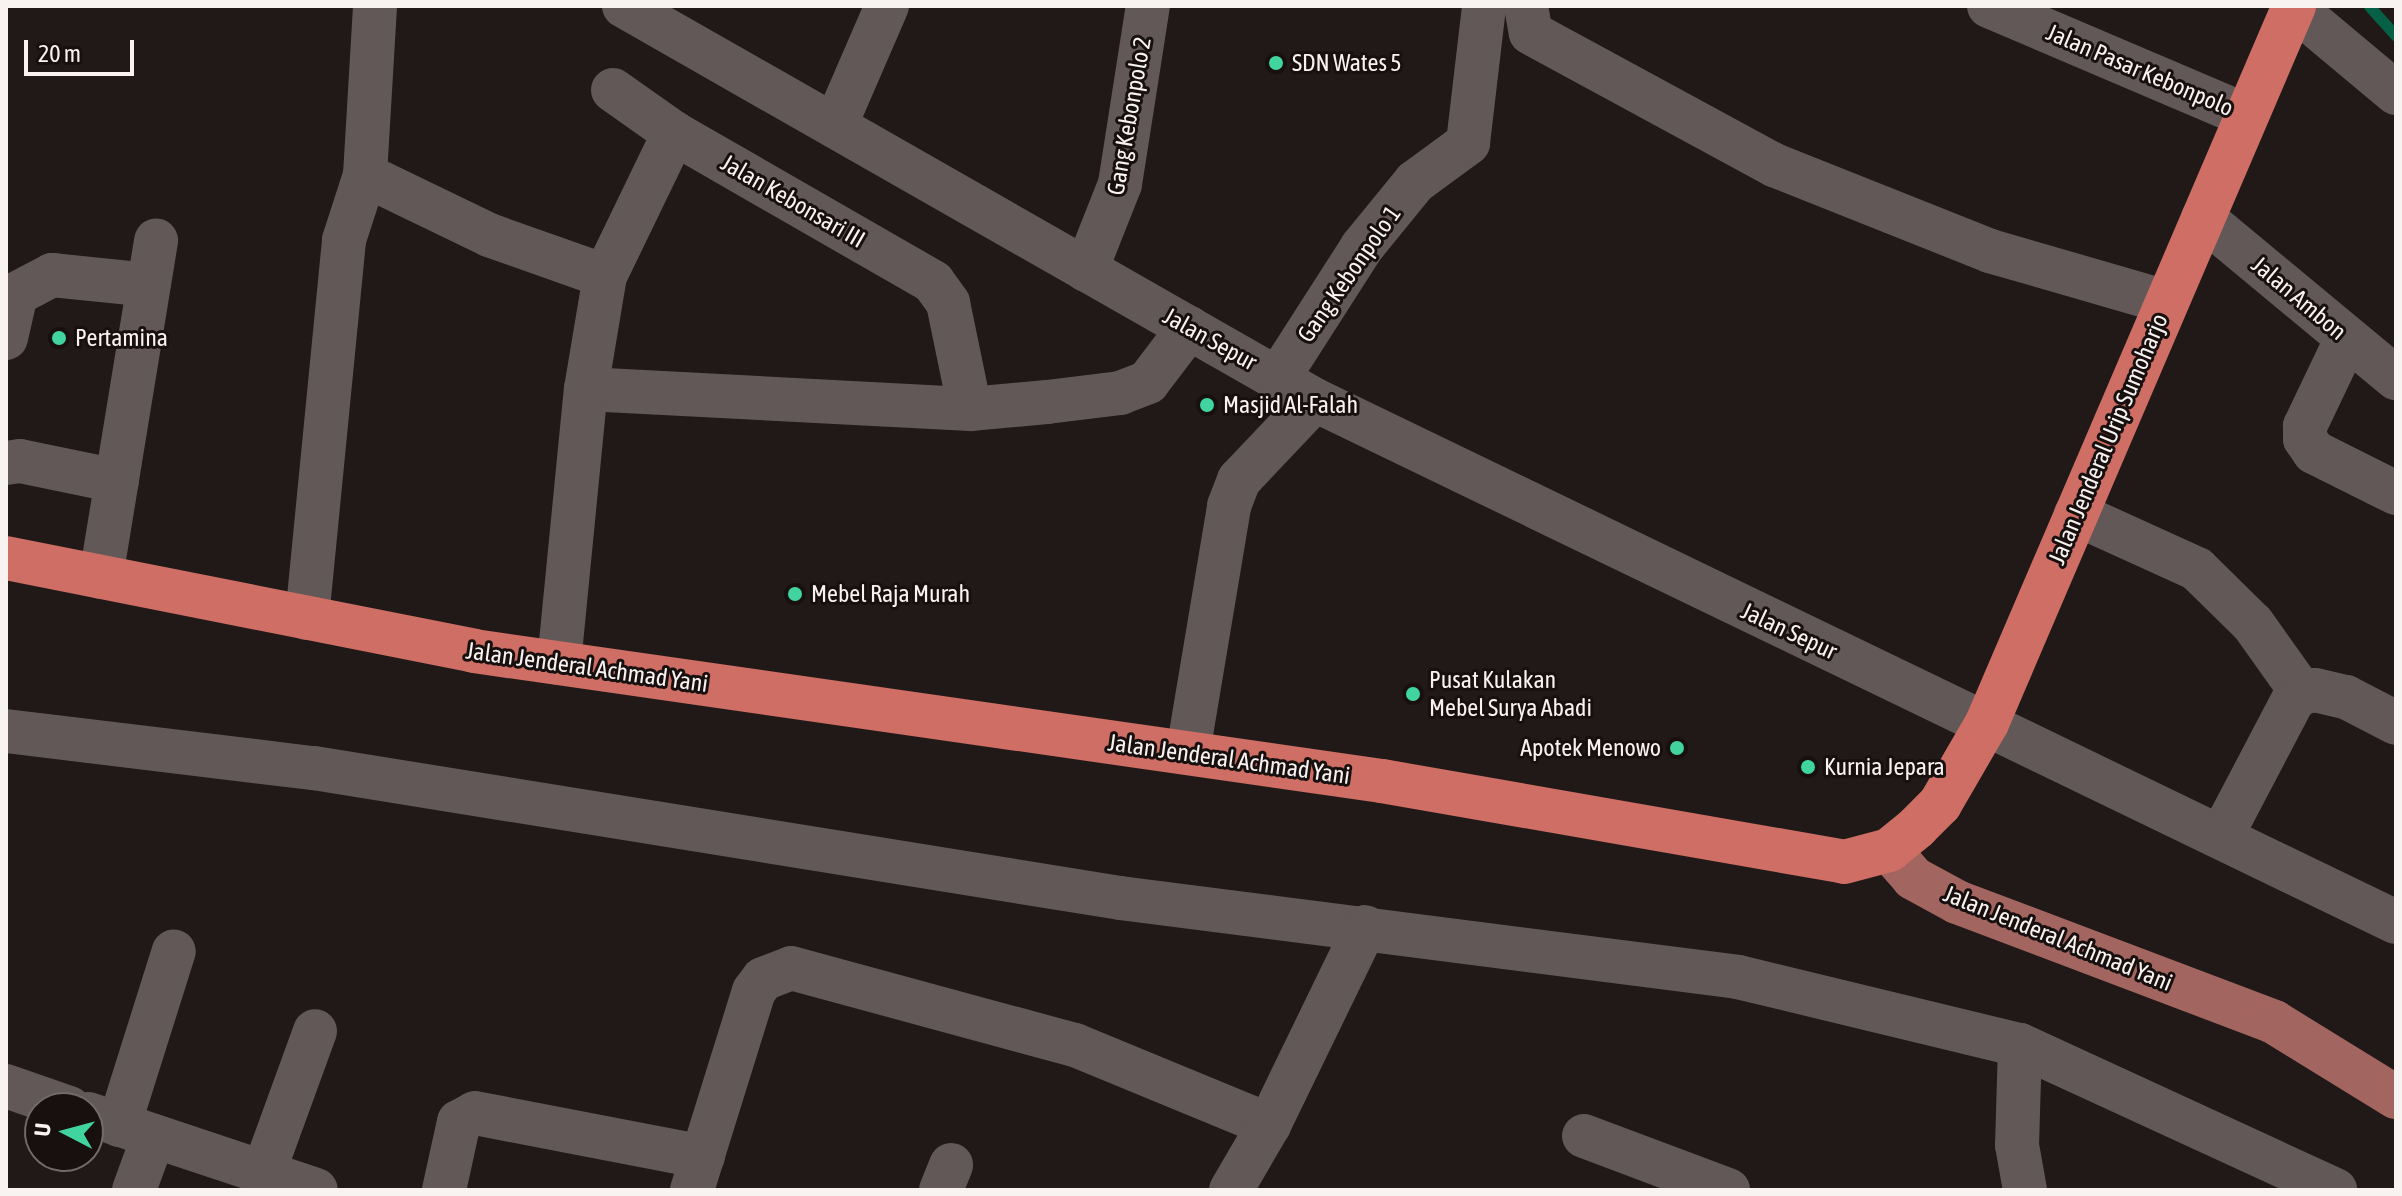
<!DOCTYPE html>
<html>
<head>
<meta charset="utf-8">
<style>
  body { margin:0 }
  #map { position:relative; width:2402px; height:1196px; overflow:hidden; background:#201918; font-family:"Asap Condensed",sans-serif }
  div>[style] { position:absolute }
  .stream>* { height:11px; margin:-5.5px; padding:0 5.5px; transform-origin:5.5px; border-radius:5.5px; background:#066045 }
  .minor>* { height:44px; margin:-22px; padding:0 22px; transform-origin:22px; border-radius:22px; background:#625857 }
  .major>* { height:44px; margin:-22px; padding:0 22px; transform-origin:22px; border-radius:22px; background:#a3655f }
  .highway>* { height:44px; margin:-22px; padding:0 22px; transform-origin:22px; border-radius:22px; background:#ce6e64 }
  .dots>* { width:22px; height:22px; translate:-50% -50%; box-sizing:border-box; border:4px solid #17100f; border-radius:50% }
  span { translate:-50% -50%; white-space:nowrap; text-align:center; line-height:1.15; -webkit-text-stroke:6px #17100f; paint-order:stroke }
  .poi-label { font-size:24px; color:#f8f2f1 }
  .left { translate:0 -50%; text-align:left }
  .right { translate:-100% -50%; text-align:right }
  .street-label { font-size:24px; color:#f8f2f1 }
  .frame { position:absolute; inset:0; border:8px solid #f8f2f1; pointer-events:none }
  .north { position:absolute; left:24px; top:1092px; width:80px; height:80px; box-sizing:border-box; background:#17100f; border:2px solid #716a69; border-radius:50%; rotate:276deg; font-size:22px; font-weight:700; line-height:32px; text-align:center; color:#f8f2f1 }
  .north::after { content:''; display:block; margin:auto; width:28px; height:36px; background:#41d4a1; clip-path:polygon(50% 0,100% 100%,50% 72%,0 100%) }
  .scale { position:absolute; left:24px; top:40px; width:110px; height:36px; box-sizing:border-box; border:4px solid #f8f2f1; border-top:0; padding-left:10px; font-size:24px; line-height:28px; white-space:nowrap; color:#f8f2f1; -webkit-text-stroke:6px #17100f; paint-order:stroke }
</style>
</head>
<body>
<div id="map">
  <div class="stream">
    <div style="left:2369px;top:6px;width:40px;rotate:48deg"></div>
  </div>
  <div class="minor">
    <div style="left:624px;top:6px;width:795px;rotate:29.69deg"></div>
    <div style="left:1315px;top:400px;width:1200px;rotate:25.78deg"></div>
    <div style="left:1526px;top:6px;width:27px;rotate:80deg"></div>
    <div style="left:1531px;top:33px;width:277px;rotate:28.5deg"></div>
    <div style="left:1774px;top:165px;width:232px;rotate:21.7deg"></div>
    <div style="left:1990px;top:251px;width:184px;rotate:16.1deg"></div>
    <div style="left:1989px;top:6px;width:280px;rotate:23.1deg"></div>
    <div style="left:2293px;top:7px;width:134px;rotate:39.9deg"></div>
    <div style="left:613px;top:90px;width:75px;rotate:35.2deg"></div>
    <div style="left:835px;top:126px;width:131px;rotate:-66.6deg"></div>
    <div style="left:365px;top:175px;width:138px;rotate:25.8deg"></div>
    <div style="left:489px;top:235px;width:123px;rotate:19.5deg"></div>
    <div style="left:2203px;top:218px;width:251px;rotate:39.7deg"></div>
    <div style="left:1086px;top:270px;width:92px;rotate:-68.4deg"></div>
    <div style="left:1120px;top:184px;width:180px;rotate:-81.1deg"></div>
    <div style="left:6px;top:338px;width:45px;rotate:-77.2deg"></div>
    <div style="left:16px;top:294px;width:41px;rotate:-27.8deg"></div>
    <div style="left:52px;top:275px;width:97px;rotate:5.9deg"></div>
    <div style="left:2347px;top:338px;width:98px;rotate:115.5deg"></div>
    <div style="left:2305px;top:426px;width:13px;rotate:90deg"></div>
    <div style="left:2305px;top:439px;width:16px;rotate:55deg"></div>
    <div style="left:2314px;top:452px;width:92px;rotate:26.6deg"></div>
    <div style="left:1278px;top:378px;width:156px;rotate:-57.3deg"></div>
    <div style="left:1362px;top:247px;width:84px;rotate:-50.8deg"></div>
    <div style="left:1415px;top:182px;width:66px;rotate:-36.3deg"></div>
    <div style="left:1468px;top:143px;width:138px;rotate:-83.3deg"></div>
    <div style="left:586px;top:389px;width:385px;rotate:3deg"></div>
    <div style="left:970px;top:409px;width:77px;rotate:-5.2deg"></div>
    <div style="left:1047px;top:402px;width:74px;rotate:-7deg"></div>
    <div style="left:1120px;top:393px;width:30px;rotate:-21deg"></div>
    <div style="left:1148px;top:382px;width:68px;rotate:-52.8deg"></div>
    <div style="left:6px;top:463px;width:14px;rotate:-8deg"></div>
    <div style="left:20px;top:461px;width:99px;rotate:11.7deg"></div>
    <div style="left:2076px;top:514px;width:133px;rotate:24.4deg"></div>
    <div style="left:2197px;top:569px;width:78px;rotate:44.5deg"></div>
    <div style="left:2253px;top:624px;width:85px;rotate:54.6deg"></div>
    <div style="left:101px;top:577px;width:341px;rotate:-80.7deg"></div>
    <div style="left:307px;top:618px;width:380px;rotate:-84.4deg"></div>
    <div style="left:344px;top:240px;width:68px;rotate:-72.1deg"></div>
    <div style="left:365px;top:175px;width:169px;rotate:-86.6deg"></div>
    <div style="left:559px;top:663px;width:275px;rotate:-84.4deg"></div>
    <div style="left:586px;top:389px;width:115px;rotate:-80.5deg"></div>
    <div style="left:605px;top:276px;width:159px;rotate:-64.2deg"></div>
    <div style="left:674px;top:133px;width:299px;rotate:29.9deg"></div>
    <div style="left:933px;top:282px;width:26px;rotate:54deg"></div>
    <div style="left:948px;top:303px;width:108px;rotate:78.3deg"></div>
    <div style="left:6px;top:731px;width:310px;rotate:6.9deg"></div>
    <div style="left:314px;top:768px;width:816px;rotate:9.16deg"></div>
    <div style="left:1120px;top:898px;width:623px;rotate:7.28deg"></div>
    <div style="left:1738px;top:977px;width:290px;rotate:13.6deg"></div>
    <div style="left:2020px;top:1045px;width:347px;rotate:24.7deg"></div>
    <div style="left:1188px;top:752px;width:249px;rotate:-80.5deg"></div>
    <div style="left:1229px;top:506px;width:28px;rotate:-69deg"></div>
    <div style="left:1239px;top:480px;width:110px;rotate:-46.5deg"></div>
    <div style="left:2221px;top:837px;width:155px;rotate:-62.3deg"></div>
    <div style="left:2293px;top:700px;width:11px;rotate:-38deg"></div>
    <div style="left:2302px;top:693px;width:13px;rotate:-13deg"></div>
    <div style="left:2315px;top:690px;width:32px;rotate:13deg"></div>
    <div style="left:2346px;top:697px;width:56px;rotate:27.5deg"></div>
    <div style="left:2020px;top:1045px;width:100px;rotate:91.7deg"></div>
    <div style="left:2017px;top:1145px;width:46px;rotate:79.9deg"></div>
    <div style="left:6px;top:1086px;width:67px;rotate:19.2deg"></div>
    <div style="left:88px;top:1114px;width:240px;rotate:18.4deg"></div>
    <div style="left:119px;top:1125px;width:182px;rotate:-72.5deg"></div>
    <div style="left:1584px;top:1136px;width:154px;rotate:20.6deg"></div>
    <div style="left:263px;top:1174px;width:152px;rotate:-70deg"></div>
    <div style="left:134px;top:1190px;width:55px;rotate:-69.9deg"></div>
    <div style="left:444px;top:1190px;width:70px;rotate:-77.6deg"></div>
    <div style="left:459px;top:1122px;width:18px;rotate:-29deg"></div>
    <div style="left:475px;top:1113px;width:232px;rotate:10.9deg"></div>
    <div style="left:692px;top:1190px;width:208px;rotate:-72.7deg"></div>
    <div style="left:754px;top:991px;width:15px;rotate:-53deg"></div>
    <div style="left:763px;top:979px;width:30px;rotate:-21deg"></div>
    <div style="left:791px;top:968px;width:294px;rotate:15.2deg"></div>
    <div style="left:1075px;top:1045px;width:210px;rotate:22.4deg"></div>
    <div style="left:941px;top:1190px;width:27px;rotate:-68deg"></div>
    <div style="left:1231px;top:1190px;width:75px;rotate:-59.7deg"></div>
    <div style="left:1269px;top:1125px;width:220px;rotate:-64.1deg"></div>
  </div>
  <div class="major">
    <div style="left:1889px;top:850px;width:37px;rotate:49deg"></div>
    <div style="left:1913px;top:878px;width:50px;rotate:28.6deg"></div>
    <div style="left:1957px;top:902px;width:339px;rotate:20.7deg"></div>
    <div style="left:2274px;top:1022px;width:143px;rotate:31.6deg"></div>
  </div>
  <div class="highway">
    <div style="left:6px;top:558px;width:477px;rotate:11.2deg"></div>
    <div style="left:474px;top:651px;width:917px;rotate:8.15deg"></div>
    <div style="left:1382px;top:781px;width:469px;rotate:9.9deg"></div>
    <div style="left:1844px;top:862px;width:47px;rotate:-14.9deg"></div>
    <div style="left:1889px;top:850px;width:36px;rotate:-39deg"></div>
    <div style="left:1917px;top:827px;width:33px;rotate:-45deg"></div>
    <div style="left:1940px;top:804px;width:94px;rotate:-59.9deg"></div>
    <div style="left:1987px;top:723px;width:780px;rotate:-66.82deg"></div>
  </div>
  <div class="dots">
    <div style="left:1276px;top:63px;background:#41d4a1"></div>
    <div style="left:59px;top:338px;background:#41d4a1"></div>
    <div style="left:1207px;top:405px;background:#41d4a1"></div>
    <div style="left:795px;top:594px;background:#41d4a1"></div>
    <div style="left:1413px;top:694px;background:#41d4a1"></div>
    <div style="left:1677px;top:748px;background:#41d4a1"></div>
    <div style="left:1808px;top:767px;background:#41d4a1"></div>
  </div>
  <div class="poi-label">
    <span class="left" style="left:1292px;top:63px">SDN Wates 5</span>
    <span class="left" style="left:75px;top:338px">Pertamina</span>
    <span class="left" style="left:1223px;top:405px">Masjid Al-Falah</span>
    <span class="left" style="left:811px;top:594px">Mebel Raja Murah</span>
    <span class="left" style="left:1429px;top:694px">Pusat Kulakan<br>Mebel Surya Abadi</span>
    <span class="right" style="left:1661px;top:748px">Apotek Menowo</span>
    <span class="left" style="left:1824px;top:767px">Kurnia Jepara</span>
  </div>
  <div class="street-label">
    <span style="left:2140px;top:70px;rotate:23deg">Jalan Pasar Kebonpolo</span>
    <span style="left:1129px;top:116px;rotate:-80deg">Gang Kebonpolo 2</span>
    <span style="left:793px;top:201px;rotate:30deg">Jalan Kebonsari III</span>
    <span style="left:1349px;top:274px;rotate:-55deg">Gang Kebonpolo 1</span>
    <span style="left:2299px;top:298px;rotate:40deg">Jalan Ambon</span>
    <span style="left:1210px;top:339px;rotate:29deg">Jalan Sepur</span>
    <span style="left:2108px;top:439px;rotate:-67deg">Jalan Jenderal Urip Sumoharjo</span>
    <span style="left:1789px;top:631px;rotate:25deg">Jalan Sepur</span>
    <span style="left:587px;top:667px;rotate:8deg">Jalan Jenderal Achmad Yani</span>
    <span style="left:1229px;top:759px;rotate:8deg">Jalan Jenderal Achmad Yani</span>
    <span style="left:2058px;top:938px;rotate:22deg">Jalan Jenderal Achmad Yani</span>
  </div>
  <div class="frame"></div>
  <div class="north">U</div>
  <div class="scale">20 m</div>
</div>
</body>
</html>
